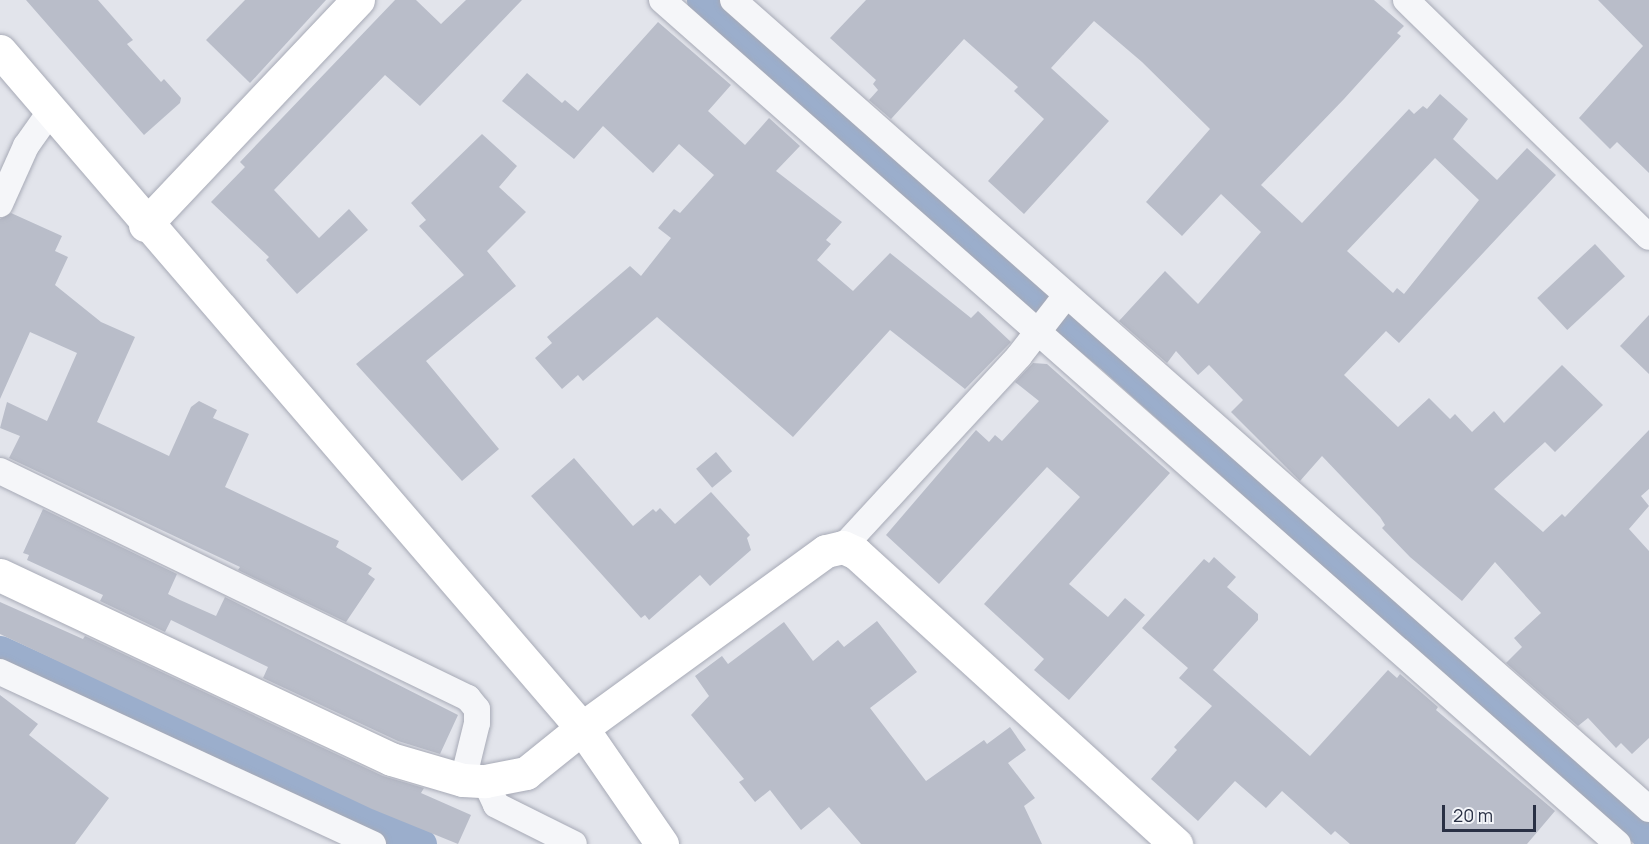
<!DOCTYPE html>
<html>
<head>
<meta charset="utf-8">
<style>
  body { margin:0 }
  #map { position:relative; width:1649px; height:844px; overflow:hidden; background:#e2e4eb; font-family:Manrope,sans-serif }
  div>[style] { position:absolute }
  .canal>* { height:33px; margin:-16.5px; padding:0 16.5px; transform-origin:16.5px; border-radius:16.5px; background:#9baecc }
  .building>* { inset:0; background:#b9bdc9; transform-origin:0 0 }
  .roads { filter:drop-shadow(0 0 2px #a7aab6) drop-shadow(0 0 2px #a7aab6) }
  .street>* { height:26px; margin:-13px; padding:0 13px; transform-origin:13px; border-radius:13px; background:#f5f6f9 }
  .secondary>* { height:33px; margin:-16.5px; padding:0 16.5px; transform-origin:16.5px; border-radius:16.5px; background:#fff }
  span { translate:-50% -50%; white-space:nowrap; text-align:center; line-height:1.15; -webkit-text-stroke:6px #f2f4f8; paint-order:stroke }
  .scale { position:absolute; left:1442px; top:805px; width:94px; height:27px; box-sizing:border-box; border:3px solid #293044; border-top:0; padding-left:8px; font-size:18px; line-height:21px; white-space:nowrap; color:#293044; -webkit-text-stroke:4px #f2f4f8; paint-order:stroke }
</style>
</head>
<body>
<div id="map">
  <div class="canal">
    <div style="left:703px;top:0;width:378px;rotate:41.7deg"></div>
    <div style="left:985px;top:251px;width:160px;rotate:39.7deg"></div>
    <div style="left:1108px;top:353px;width:725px;rotate:41.7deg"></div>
    <div style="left:0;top:652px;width:462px;rotate:24.6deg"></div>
  </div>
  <div class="building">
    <div style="clip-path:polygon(26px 0,98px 0,133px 40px,127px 44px,161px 82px,164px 79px,181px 98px,180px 103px,144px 135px)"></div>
    <div style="clip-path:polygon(245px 0,326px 0,250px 83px,206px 40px)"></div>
    <div style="clip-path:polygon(395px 0,416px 0,441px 24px,466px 0,522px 0,420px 106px,385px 75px,274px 190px,319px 238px,349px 209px,368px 230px,297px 294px,266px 260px,269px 257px,211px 202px,245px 167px,240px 162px)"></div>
    <div style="clip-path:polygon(evenodd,866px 0,1374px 0,1404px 26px,1397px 33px,1401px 36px,1344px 99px,1261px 185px,1302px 223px,1409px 109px,1414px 114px,1423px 106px,1427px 109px,1440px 94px,1468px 119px,1453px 139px,1497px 180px,1527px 148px,1556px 175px,1399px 343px,1386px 331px,1344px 375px,1398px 427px,1429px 398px,1450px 419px,1455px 414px,1472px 432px,1494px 411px,1504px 423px,1562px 365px,1603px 405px,1555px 452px,1545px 442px,1494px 489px,1543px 532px,1562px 514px,1565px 517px,1649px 430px,1649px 489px,1641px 496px,1649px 506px,1629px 529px,1649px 551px,1649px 738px,1632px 754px,1621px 743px,1616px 748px,1588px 718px,1578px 726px,1506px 663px,1522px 647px,1514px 638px,1541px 613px,1495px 562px,1462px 601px,1410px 557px,1382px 528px,1385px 525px,1380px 517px,1322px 456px,1300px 481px,1231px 412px,1243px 400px,1209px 365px,1198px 375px,1176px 351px,1167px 363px,1119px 321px,1165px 271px,1198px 304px,1261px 232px,1221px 194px,1182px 236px,1146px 202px,1210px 129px,1142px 62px,1094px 21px,1051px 68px,1109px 121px,1024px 214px,988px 181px,1044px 119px,1014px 91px,1018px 87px,964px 39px,891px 119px,869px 100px,878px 90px,873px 84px,876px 80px,830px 38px,866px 0,1435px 158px,1479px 200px,1404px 294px,1397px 288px,1393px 293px,1347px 251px,1435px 158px)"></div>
    <div style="clip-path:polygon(1598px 0,1649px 0,1649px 173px,1617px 142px,1610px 149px,1579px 118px,1643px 46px)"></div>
    <div style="clip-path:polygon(658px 22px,731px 85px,708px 111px,745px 145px,769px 118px,800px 146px,776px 171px,842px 222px,826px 240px,831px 244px,817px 260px,853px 291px,890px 253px,971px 318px,978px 311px,1011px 342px,965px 389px,890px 330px,793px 437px,657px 317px,583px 381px,578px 375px,562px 389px,535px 358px,552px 343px,547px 337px,630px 266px,641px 276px,671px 238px,658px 228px,674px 209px,680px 213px,714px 175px,679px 144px,653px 173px,603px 126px,574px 159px,502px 101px,527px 73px,562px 103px,565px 100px,578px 111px)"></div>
    <div style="clip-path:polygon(482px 134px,517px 166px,499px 187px,526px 212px,487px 251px,516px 286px,426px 361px,499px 449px,462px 481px,356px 364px,464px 275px,419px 226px,426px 220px,411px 203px)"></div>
    <div style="clip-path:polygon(11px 213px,62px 236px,55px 251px,68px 257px,55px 285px,101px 322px,135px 337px,97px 422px,169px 456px,191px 407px,199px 401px,217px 410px,213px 418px,249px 434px,225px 487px,339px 541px,336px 547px,372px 568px,368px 574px,375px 579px,346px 622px,238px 570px,240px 567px,9px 458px,20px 436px,0 428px,7px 402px,47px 421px,77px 353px,30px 332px,0 399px,0 219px)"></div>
    <div style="left:1595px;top:244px;width:44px;height:79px;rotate:47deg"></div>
    <div style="clip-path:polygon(1649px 315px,1649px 374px,1620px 346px)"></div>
    <div style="clip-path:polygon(1033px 363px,1047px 364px,1170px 473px,1069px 584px,1108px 617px,1125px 598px,1145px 615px,1069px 700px,1034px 670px,1044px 659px,984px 604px,1080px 497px,1047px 467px,939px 584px,886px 535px,976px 430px,989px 442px,995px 435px,1002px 441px,1039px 401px,1015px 382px)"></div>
    <div style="left:716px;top:452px;width:25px;height:26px;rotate:50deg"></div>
    <div style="clip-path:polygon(574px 458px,633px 526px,653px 509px,656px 512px,660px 508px,675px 524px,711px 492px,750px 535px,747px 538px,751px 550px,710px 586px,700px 575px,649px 620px,645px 615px,641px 618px,531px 496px)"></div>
    <div style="clip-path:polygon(43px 509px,177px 574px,168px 594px,180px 600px,216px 616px,225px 597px,458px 715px,440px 754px,398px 741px,263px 678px,268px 667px,171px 620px,165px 632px,100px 601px,103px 595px,27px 560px,29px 555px,23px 553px)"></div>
    <div style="clip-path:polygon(1214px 557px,1236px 577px,1227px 587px,1258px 614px,1258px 620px,1213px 670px,1310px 756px,1388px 670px,1397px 678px,1400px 674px,1438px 707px,1436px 710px,1555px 811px,1527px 844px,1350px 844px,1335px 831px,1331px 835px,1282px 791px,1266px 808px,1235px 781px,1198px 821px,1151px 779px,1177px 750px,1174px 747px,1212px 706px,1179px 678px,1188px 668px,1142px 628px,1204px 559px,1209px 563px)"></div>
    <div style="clip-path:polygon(0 602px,83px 639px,85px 636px,383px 776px,424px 788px,421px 793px,471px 815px,458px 844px,372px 809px,0 634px)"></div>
    <div style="clip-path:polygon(877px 621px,917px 672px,870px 708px,926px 781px,984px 740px,987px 744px,1010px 727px,1026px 750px,1008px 763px,1035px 798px,1024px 806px,1042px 844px,861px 844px,829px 807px,801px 830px,770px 790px,755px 802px,739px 782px,744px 779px,691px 715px,709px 696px,695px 676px,722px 656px,728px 664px,784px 622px,813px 661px,838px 640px,844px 647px)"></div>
    <div style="clip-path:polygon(0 695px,38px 724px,29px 735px,109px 798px,75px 844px,0 844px)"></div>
  </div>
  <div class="roads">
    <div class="street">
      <div style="left:662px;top:0;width:1275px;rotate:41.44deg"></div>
      <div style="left:733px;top:0;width:1222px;rotate:41.45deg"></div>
      <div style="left:1406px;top:0;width:339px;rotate:44.3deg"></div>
      <div style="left:0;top:204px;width:64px;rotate:-65.9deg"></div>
      <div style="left:26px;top:146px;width:42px;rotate:-54.8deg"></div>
      <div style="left:0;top:471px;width:520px;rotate:25.88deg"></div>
      <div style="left:468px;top:698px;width:14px;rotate:51deg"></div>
      <div style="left:477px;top:709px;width:14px;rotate:90deg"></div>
      <div style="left:477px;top:723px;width:59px;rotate:103.8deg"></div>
      <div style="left:843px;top:547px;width:260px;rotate:-47.3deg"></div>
      <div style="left:1019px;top:356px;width:75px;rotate:-52.1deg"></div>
      <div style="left:0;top:672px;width:411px;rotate:24.8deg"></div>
      <div style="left:485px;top:781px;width:26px;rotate:65deg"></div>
      <div style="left:496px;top:805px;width:87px;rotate:26.6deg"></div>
    </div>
    <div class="secondary">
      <div style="left:0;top:51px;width:893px;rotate:49.32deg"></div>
      <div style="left:582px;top:728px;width:141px;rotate:55.4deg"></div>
      <div style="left:145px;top:225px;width:310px;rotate:-46.6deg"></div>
      <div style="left:0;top:575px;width:432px;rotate:25.2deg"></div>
      <div style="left:391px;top:759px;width:75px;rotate:16.3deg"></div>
      <div style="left:463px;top:780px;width:22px;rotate:3deg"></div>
      <div style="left:485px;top:781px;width:42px;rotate:-11deg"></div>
      <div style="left:526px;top:773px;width:72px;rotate:-38.8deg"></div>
      <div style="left:582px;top:728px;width:301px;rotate:-36deg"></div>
      <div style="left:826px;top:551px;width:17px;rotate:-13deg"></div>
      <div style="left:843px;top:547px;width:14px;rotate:25deg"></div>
      <div style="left:856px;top:553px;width:433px;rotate:42.3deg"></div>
    </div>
  </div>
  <div class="scale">20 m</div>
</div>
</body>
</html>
